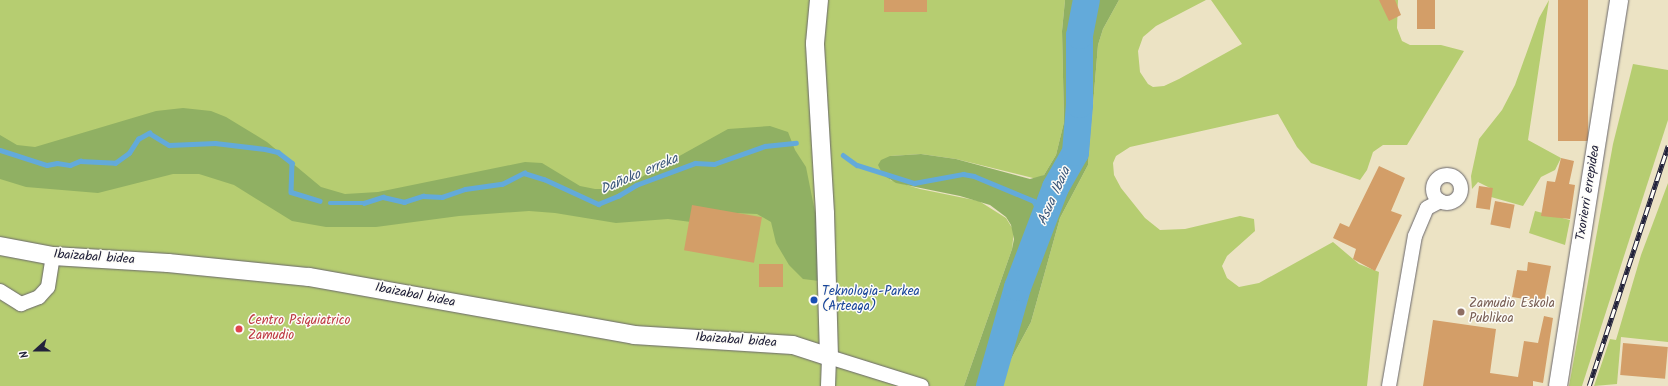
<!DOCTYPE html>
<html>
<head>
<meta charset="utf-8">
<style>
  body { margin:0 }
  #map { position:relative; width:1668px; height:386px; overflow:hidden; background:#ece3c4; font-family:Kalam,sans-serif }
  div>[style] { position:absolute }
  .green>* { inset:0; background:#b6cd71 }
  .forest>* { inset:0; background:#90b063 }
  .stream>* { height:4.5px; margin:-2.25px; padding:0 2.25px; transform-origin:2.25px; border-radius:2.25px; background:#63aada }
  .river>* { height:27px; margin:-13.5px; padding:0 13.5px; transform-origin:13.5px; border-radius:13.5px; background:#63aada }
  .building>* { inset:0; background:#d39e68; transform-origin:0 0 }
  .roads { filter:drop-shadow(0 0 1px #69666b) drop-shadow(0 0 1px #69666b) }
  .minor>* { height:14px; margin:-7px; padding:0 7px; transform-origin:7px; border-radius:7px; background:#fff }
  .minor>.ring { margin:-7px; padding:0; box-sizing:content-box; background:none; border:14px solid #fff; border-radius:50% }
  .tertiary>* { height:18px; margin:-9px; padding:0 9px; transform-origin:9px; border-radius:9px; background:#fff }
  .rail>* { height:4.5px; margin-top:-2.25px; transform-origin:0; background:repeating-linear-gradient(90deg,#fdfcf7 0 9px,#22223b 0 18px); box-sizing:border-box; border-block:1px solid #22223b }
  .dots>* { width:11px; height:11px; translate:-50% -50%; box-sizing:border-box; border:2px solid #fdfcf7; border-radius:50% }
  span { translate:-50% -50%; white-space:nowrap; text-align:center; line-height:1.15; -webkit-text-stroke:3px #fdfcf7; paint-order:stroke }
  .street-label { font-size:13px; color:#22223b }
  .transit-label { font-size:13px; color:#164399 }
  .left { translate:0 -50%; text-align:left }
  .education-label { font-size:13px; color:#785e54 }
  .health-label { font-size:13px; color:#be3a42 }
  .water-label { font-size:14px; color:#3c587b; font-style:italic }
  .north { position:absolute; left:16px; top:330px; width:40px; height:40px; -webkit-text-stroke:3px #fdfcf7; paint-order:stroke; rotate:249deg; font-size:11px; font-weight:700; line-height:16px; text-align:center; color:#22223b }
  .north::after { content:''; display:block; margin:auto; width:14px; height:18px; background:#22223b; clip-path:polygon(50% 0,100% 100%,50% 72%,0 100%) }
</style>
</head>
<body>
<div id="map">
  <div class="green">
    <div style="clip-path:polygon(0 0,1065px 0,1062px 31px,1064px 122px,1056px 155px,1044px 175px,1037px 179px,956px 159px,921px 154px,890px 156px,890px 180px,920px 189px,979px 201px,1006px 218px,1014px 231px,1012px 249px,964px 386px,0 386px)"></div>
    <div style="clip-path:polygon(1119px 0,1206px 0,1156px 26px,1143px 37px,1138px 51px,1140px 72px,1148px 84px,1153px 87px,1164px 86px,1179px 79px,1242px 44px,1211px 0,1398px 0,1397px 28px,1402px 41px,1410px 45px,1441px 45px,1464px 51px,1407px 145px,1383px 145px,1373px 152px,1367px 170px,1360px 180px,1311px 163px,1297px 147px,1278px 114px,1130px 147px,1116px 156px,1113px 163px,1114px 175px,1121px 188px,1145px 218px,1160px 230px,1185px 229px,1240px 216px,1254px 219px,1255px 231px,1227px 256px,1222px 266px,1227px 278px,1239px 287px,1259px 283px,1333px 242px,1359px 264px,1379px 272px,1367px 386px,1003px 386px,1009px 363px,1031px 322px,1060px 218px,1088px 165px,1098px 45px,1103px 29px)"></div>
    <div style="clip-path:polygon(1549px 0,1528px 140px,1561px 158px,1555px 170px,1541px 177px,1523px 206px,1491px 197px,1492px 189px,1478px 182px,1472px 189px,1471px 176px,1479px 139px,1502px 110px,1515px 85px,1539px 18px)"></div>
    <div style="clip-path:polygon(1633px 64px,1668px 70px,1668px 120px,1582px 386px,1569px 386px,1613px 144px)"></div>
    <div style="clip-path:polygon(1668px 183px,1668px 342px,1621px 337px,1617px 384px,1594px 386px,1610px 339px,1616px 340px,1641px 255px)"></div>
    <div style="clip-path:polygon(1535px 211px,1570px 220px,1565px 245px,1529px 233px)"></div>
  </div>
  <div class="forest">
    <div style="clip-path:polygon(1065px 0,1119px 0,1103px 29px,1098px 45px,1088px 165px,1060px 218px,1031px 322px,1009px 363px,1003px 386px,964px 386px,1012px 249px,1014px 239px,1011px 225px,1006px 217px,990px 205px,960px 196px,896px 183px,883px 175px,878px 165px,881px 160px,890px 156px,921px 154px,956px 159px,1030px 179px,1044px 175px,1056px 155px,1064px 122px,1062px 31px)"></div>
    <div style="clip-path:polygon(183px 108px,211px 111px,226px 117px,267px 142px,321px 187px,345px 194px,378px 192px,525px 162px,542px 163px,580px 186px,595px 189px,611px 189px,638px 179px,728px 129px,770px 126px,788px 132px,795px 150px,806px 167px,818px 227px,819px 281px,803px 279px,789px 265px,776px 243px,771px 222px,757px 214px,734px 213px,691px 222px,668px 219px,616px 223px,555px 213px,529px 211px,459px 216px,376px 227px,326px 227px,292px 221px,234px 185px,199px 174px,173px 174px,98px 193px,26px 187px,0 179px,0 135px,17px 145px,35px 147px,156px 111px)"></div>
  </div>
  <div class="stream">
    <div style="left:0;top:150px;width:49px;rotate:17.7deg"></div>
    <div style="left:47px;top:165px;width:10px;rotate:-11deg"></div>
    <div style="left:57px;top:163px;width:13px;rotate:9deg"></div>
    <div style="left:70px;top:165px;width:11px;rotate:-22deg"></div>
    <div style="left:80px;top:161px;width:35px;rotate:3deg"></div>
    <div style="left:115px;top:163px;width:17px;rotate:-36deg"></div>
    <div style="left:129px;top:153px;width:17px;rotate:-57deg"></div>
    <div style="left:138px;top:139px;width:13px;rotate:-29deg"></div>
    <div style="left:149px;top:133px;width:23px;rotate:31deg"></div>
    <div style="left:169px;top:145px;width:46px;rotate:-2.5deg"></div>
    <div style="left:215px;top:143px;width:50px;rotate:6.8deg"></div>
    <div style="left:265px;top:149px;width:13px;rotate:13deg"></div>
    <div style="left:278px;top:152px;width:18px;rotate:38deg"></div>
    <div style="left:292px;top:163px;width:29px;rotate:92deg"></div>
    <div style="left:291px;top:192px;width:30px;rotate:17deg"></div>
    <div style="left:843px;top:155px;width:17px;rotate:36deg"></div>
    <div style="left:857px;top:165px;width:60px;rotate:17.5deg"></div>
    <div style="left:914px;top:183px;width:50px;rotate:-10.4deg"></div>
    <div style="left:963px;top:174px;width:11px;rotate:10deg"></div>
    <div style="left:974px;top:176px;width:65px;rotate:22.6deg"></div>
    <div style="left:1034px;top:201px;width:21px;rotate:62deg"></div>
    <div style="left:330px;top:203px;width:34px"></div>
    <div style="left:364px;top:203px;width:20px;rotate:-18deg"></div>
    <div style="left:383px;top:197px;width:22px;rotate:13deg"></div>
    <div style="left:404px;top:202px;width:20px;rotate:-18deg"></div>
    <div style="left:423px;top:196px;width:19px;rotate:3deg"></div>
    <div style="left:442px;top:197px;width:24px;rotate:-19deg"></div>
    <div style="left:465px;top:189px;width:37px;rotate:-8deg"></div>
    <div style="left:502px;top:184px;width:25px;rotate:-27deg"></div>
    <div style="left:524px;top:173px;width:21px;rotate:17deg"></div>
    <div style="left:544px;top:179px;width:60px;rotate:24.8deg"></div>
    <div style="left:598px;top:204px;width:22px;rotate:-22deg"></div>
    <div style="left:618px;top:196px;width:21px;rotate:-31deg"></div>
    <div style="left:636px;top:185px;width:63px;rotate:-20.4deg"></div>
    <div style="left:695px;top:163px;width:19px;rotate:3deg"></div>
    <div style="left:714px;top:164px;width:54px;rotate:-19.4deg"></div>
    <div style="left:765px;top:146px;width:31px;rotate:-6deg"></div>
  </div>
  <div class="river">
    <div style="left:989px;top:386px;width:103px;rotate:-74.2deg"></div>
    <div style="left:1017px;top:287px;width:107px;rotate:-69.2deg"></div>
    <div style="left:1055px;top:187px;width:40px;rotate:-60.3deg"></div>
    <div style="left:1075px;top:152px;width:48px;rotate:-85.2deg"></div>
    <div style="left:1079px;top:104px;width:69px;rotate:-90deg"></div>
    <div style="left:1079px;top:35px;width:36px;rotate:-79deg"></div>
  </div>
  <div class="building">
    <div style="left:884px;top:0;width:43px;height:12px"></div>
    <div style="clip-path:polygon(1379px 0,1395px 0,1401px 15px,1389px 21px)"></div>
    <div style="left:1417px;top:0;width:18px;height:29px"></div>
    <div style="left:1558px;top:0;width:30px;height:141px"></div>
    <div style="clip-path:polygon(1561px 158px,1574px 161px,1569px 184px,1575px 185px,1570px 219px,1541px 216px,1547px 181px,1555px 182px)"></div>
    <div style="clip-path:polygon(1379px 166px,1405px 178px,1391px 211px,1402px 215px,1375px 271px,1353px 259px,1356px 249px,1333px 238px,1340px 223px,1349px 227px)"></div>
    <div style="left:1479px;top:186px;width:14px;height:22px;rotate:8deg"></div>
    <div style="left:1495px;top:201px;width:20px;height:24px;rotate:11deg"></div>
    <div style="left:692px;top:205px;width:71px;height:46px;rotate:10deg"></div>
    <div style="clip-path:polygon(1528px 262px,1551px 266px,1544px 302px,1512px 297px,1517px 270px,1527px 271px)"></div>
    <div style="left:783px;top:264px;width:23px;height:24px;rotate:90deg"></div>
    <div style="clip-path:polygon(1544px 316px,1553px 318px,1543px 383px,1533px 381px,1533px 386px,1423px 386px,1433px 320px,1496px 329px,1490px 373px,1518px 377px,1524px 341px,1538px 343px)"></div>
    <div style="left:1623px;top:343px;width:45px;height:32px;rotate:5deg"></div>
  </div>
  <div class="roads">
    <div class="minor">
      <div class="ring" style="left:1433px;top:175px;width:14px;height:14px"></div>
      <div style="left:0;top:291px;width:25px;rotate:32deg"></div>
      <div style="left:21px;top:304px;width:19px;rotate:-21deg"></div>
      <div style="left:39px;top:297px;width:13px;rotate:-48deg"></div>
      <div style="left:48px;top:287px;width:31px;rotate:-81deg"></div>
      <div style="left:828px;top:386px;width:29px;rotate:-88deg"></div>
      <div style="left:829px;top:357px;width:97px;rotate:17.3deg"></div>
      <div style="left:1389px;top:386px;width:152px;rotate:-80.2deg"></div>
      <div style="left:1415px;top:236px;width:30px;rotate:-67deg"></div>
      <div style="left:1427px;top:208px;width:15px;rotate:-28deg"></div>
    </div>
    <div class="tertiary">
      <div style="left:0;top:246px;width:54px;rotate:10.7deg"></div>
      <div style="left:53px;top:256px;width:115px;rotate:3.5deg"></div>
      <div style="left:168px;top:263px;width:142px;rotate:5.7deg"></div>
      <div style="left:309px;top:277px;width:330px;rotate:10.1deg"></div>
      <div style="left:634px;top:335px;width:159px;rotate:3.6deg"></div>
      <div style="left:793px;top:345px;width:38px;rotate:18deg"></div>
      <div style="left:829px;top:357px;width:144px;rotate:-91.6deg"></div>
      <div style="left:825px;top:213px;width:170px;rotate:-93.4deg"></div>
      <div style="left:815px;top:43px;width:43px;rotate:-84.7deg"></div>
      <div style="left:1558px;top:386px;width:391px;rotate:-81deg"></div>
    </div>
  </div>
  <div class="rail">
    <div style="left:1589px;top:386px;width:253px;rotate:-71.8deg"></div>
  </div>
  <div class="dots">
    <div style="left:814px;top:300px;background:#1a4fb4"></div>
    <div style="left:1461px;top:312px;background:#8d6e63"></div>
    <div style="left:239px;top:329px;background:#e0444e"></div>
  </div>
  <div class="street-label">
    <span style="left:1589px;top:193px;rotate:-81deg">Txorierri errepidea</span>
    <span style="left:94px;top:258px;rotate:4deg">Ibaizabal bidea</span>
    <span style="left:415px;top:296px;rotate:11deg">Ibaizabal bidea</span>
    <span style="left:736px;top:341px;rotate:4deg">Ibaizabal bidea</span>
  </div>
  <div class="transit-label">
    <span class="left" style="left:822px;top:300px">Teknologia-Parkea<br>(Arteaga)</span>
  </div>
  <div class="education-label">
    <span class="left" style="left:1469px;top:312px">Zamudio Eskola<br>Publikoa</span>
  </div>
  <div class="health-label">
    <span class="left" style="left:248px;top:329px">Centro Psiquiatrico<br>Zamudio</span>
  </div>
  <div class="water-label">
    <span style="left:639px;top:174px;rotate:-23deg">Dañoko erreka</span>
    <span style="left:1054px;top:196px;rotate:-66deg">Asua Ibaia</span>
  </div>
  <div class="north">N</div>
</div>
</body>
</html>
